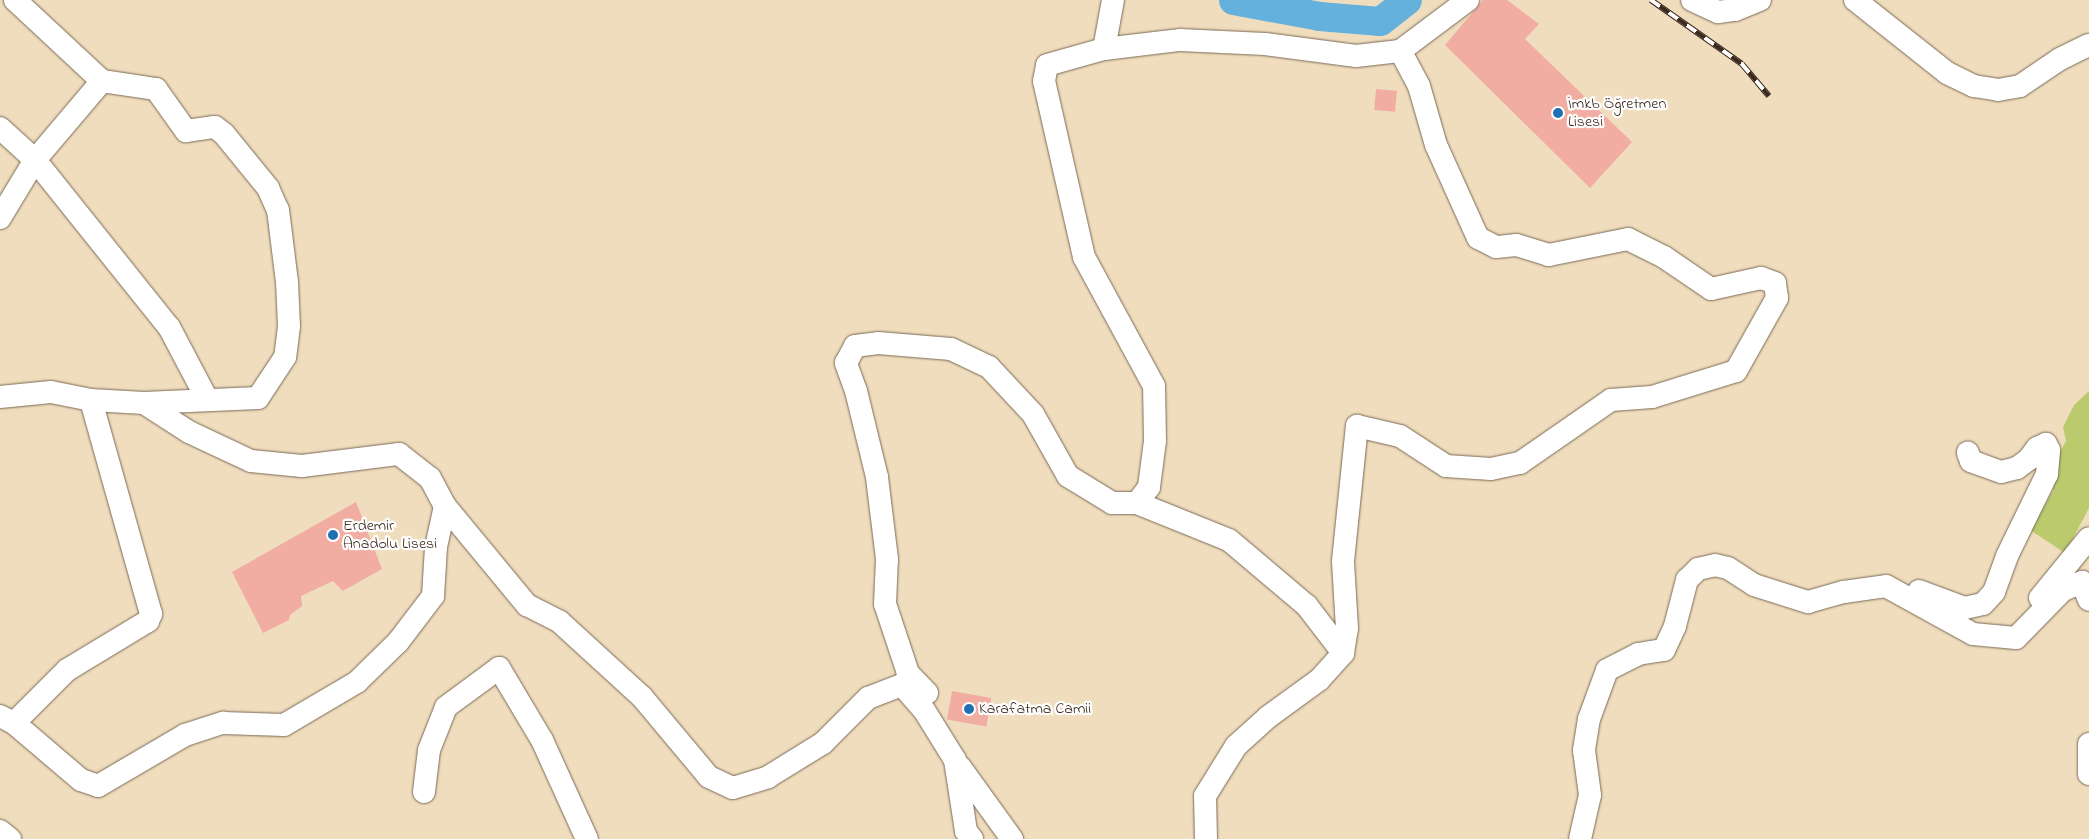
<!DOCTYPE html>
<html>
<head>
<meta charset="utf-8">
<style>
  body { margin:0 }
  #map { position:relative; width:2089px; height:839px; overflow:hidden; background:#f0ddbd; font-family:"Indie Flower",sans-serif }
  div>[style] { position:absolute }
  .green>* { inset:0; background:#bbca6c }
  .river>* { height:29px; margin:-14.5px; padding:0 14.5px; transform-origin:14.5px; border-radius:14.5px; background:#64b1dd }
  .building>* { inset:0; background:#f2ada2; transform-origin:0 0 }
  .roads { filter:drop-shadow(0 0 1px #7a6956) drop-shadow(0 0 1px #7a6956) }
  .minor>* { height:22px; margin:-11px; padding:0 11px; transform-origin:11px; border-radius:11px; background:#fff }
  .rail>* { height:5.5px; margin-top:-2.75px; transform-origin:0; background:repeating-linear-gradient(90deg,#fff 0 11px,#3b2a1e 0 22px); box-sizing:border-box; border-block:1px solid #3b2a1e }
  .dots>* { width:14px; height:14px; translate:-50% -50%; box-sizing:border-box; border:2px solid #fff; border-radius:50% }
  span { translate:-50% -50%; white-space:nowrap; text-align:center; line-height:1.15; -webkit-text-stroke:4.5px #fff; paint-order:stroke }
  .poi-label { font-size:16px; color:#3b2a1e }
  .left { translate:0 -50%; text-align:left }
</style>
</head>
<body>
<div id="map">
  <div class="green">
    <div style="clip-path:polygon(2089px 391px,2089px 508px,2065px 553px,2030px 530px,2053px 491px,2055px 461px,2066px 441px,2063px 427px,2074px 405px)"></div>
  </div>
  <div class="river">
    <div style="left:1233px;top:0;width:87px;rotate:10.5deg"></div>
    <div style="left:1319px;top:16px;width:61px;rotate:4.7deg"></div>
    <div style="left:1380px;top:21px;width:34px;rotate:-38deg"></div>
  </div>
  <div class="building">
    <div style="clip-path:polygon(1483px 0,1507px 0,1539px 24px,1525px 39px,1632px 142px,1590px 188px,1445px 45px)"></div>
    <div style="left:1376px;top:89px;width:21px;height:21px;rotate:5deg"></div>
    <div style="clip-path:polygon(356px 502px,382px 569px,343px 591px,333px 581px,301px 596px,302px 606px,290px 615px,289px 620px,263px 633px,232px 572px)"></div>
    <div style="left:952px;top:691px;width:40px;height:29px;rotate:10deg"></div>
  </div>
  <div class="roads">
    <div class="minor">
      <div style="left:15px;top:0;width:119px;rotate:43deg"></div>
      <div style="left:102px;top:81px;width:55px;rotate:8.4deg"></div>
      <div style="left:156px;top:89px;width:52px;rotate:54.5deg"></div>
      <div style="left:186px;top:131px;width:29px;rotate:-8deg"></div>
      <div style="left:215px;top:127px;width:11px;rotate:38deg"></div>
      <div style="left:224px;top:134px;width:70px;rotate:50.8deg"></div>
      <div style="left:268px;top:188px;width:24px;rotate:66deg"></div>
      <div style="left:278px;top:210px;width:73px;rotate:82.9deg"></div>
      <div style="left:287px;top:282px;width:44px;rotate:87.4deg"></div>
      <div style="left:289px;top:326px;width:31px;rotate:97deg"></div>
      <div style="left:285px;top:357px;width:49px;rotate:123.4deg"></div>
      <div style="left:258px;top:398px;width:114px;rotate:177.5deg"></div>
      <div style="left:1113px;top:0;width:50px;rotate:100.4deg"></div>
      <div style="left:1104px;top:49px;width:77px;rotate:-6.8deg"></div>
      <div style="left:1180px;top:40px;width:85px;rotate:2.7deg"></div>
      <div style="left:1265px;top:44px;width:92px;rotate:7.5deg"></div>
      <div style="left:1356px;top:56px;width:44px;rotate:-6.5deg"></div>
      <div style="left:1400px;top:51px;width:85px;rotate:-36.9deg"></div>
      <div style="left:1692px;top:0;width:29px;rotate:25deg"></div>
      <div style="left:1718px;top:12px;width:17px;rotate:-7deg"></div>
      <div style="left:1735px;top:10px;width:27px;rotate:-22deg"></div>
      <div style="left:1855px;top:0;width:117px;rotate:38.4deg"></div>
      <div style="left:1947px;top:73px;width:30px;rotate:26deg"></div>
      <div style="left:1974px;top:86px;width:24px;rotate:9deg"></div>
      <div style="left:1998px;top:90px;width:22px;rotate:-10deg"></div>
      <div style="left:2020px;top:86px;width:48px;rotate:-34deg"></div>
      <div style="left:2060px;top:59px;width:32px;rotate:-26deg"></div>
      <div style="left:0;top:128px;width:47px;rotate:42.4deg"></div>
      <div style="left:35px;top:160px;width:214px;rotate:51.3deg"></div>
      <div style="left:169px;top:327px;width:81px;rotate:62.2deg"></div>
      <div style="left:0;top:218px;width:68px;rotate:-58.9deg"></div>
      <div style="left:35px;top:160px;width:104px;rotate:-49.7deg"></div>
      <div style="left:0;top:397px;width:51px;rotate:-5.6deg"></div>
      <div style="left:51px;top:392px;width:41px;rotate:11.3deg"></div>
      <div style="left:91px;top:400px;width:53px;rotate:3.2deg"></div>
      <div style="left:144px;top:403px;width:54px;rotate:32.8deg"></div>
      <div style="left:189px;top:432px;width:68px;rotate:25.1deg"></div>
      <div style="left:251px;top:461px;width:51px;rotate:5.6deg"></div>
      <div style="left:302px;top:466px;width:98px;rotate:-7.1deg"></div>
      <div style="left:399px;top:454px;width:39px;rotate:38deg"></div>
      <div style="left:430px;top:478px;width:32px;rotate:62deg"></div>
      <div style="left:445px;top:506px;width:129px;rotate:50.4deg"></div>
      <div style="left:527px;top:605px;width:37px;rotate:27deg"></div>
      <div style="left:560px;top:622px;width:111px;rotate:42.4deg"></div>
      <div style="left:642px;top:697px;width:104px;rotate:50.1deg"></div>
      <div style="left:709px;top:777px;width:26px;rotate:25deg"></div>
      <div style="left:733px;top:788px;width:37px;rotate:-17deg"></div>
      <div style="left:768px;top:777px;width:65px;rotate:-31.7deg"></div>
      <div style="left:823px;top:743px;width:64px;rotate:-45deg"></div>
      <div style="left:868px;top:698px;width:36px;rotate:-21deg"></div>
      <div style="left:902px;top:685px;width:33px;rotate:49deg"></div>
      <div style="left:924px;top:710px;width:59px;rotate:58.2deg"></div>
      <div style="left:955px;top:760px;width:72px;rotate:81.2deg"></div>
      <div style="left:966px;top:831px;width:10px;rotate:53deg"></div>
      <div style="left:1137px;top:503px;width:99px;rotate:21.9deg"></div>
      <div style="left:1229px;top:540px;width:102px;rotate:40.2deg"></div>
      <div style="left:1307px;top:606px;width:59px;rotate:52.5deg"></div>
      <div style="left:1919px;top:591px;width:49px;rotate:20.3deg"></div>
      <div style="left:1965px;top:608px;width:18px;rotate:-13deg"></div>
      <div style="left:1983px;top:604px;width:16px;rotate:-47deg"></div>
      <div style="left:1994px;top:592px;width:38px;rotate:-70deg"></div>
      <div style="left:2007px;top:556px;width:91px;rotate:-64deg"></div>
      <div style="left:2047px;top:474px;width:24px;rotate:-85deg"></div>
      <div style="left:2049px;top:450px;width:7px;rotate:-117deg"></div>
      <div style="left:2046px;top:444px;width:10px;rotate:156deg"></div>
      <div style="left:2037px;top:448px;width:14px;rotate:126deg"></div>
      <div style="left:2029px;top:459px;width:15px;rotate:143deg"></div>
      <div style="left:2017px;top:468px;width:16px;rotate:166deg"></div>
      <div style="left:2001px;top:472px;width:32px;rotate:-160deg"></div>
      <div style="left:1971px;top:461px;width:9px;rotate:-111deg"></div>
      <div style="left:2040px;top:598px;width:77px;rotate:-50.8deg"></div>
      <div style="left:927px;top:693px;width:28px;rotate:-134deg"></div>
      <div style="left:908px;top:673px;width:73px;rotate:-108.4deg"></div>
      <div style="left:885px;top:604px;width:45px;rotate:-87.5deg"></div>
      <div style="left:887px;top:559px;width:83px;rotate:-97deg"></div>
      <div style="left:877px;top:477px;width:89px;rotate:-103.7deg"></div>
      <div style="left:856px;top:391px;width:30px;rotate:-110deg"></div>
      <div style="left:846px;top:363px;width:19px;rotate:-62deg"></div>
      <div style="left:855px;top:346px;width:23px;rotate:-7deg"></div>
      <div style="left:878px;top:343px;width:73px;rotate:4.7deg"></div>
      <div style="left:951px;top:349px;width:42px;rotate:25.3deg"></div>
      <div style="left:989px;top:367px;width:64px;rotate:46.9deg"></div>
      <div style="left:1033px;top:414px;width:71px;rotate:60.6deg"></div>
      <div style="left:1068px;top:476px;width:52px;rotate:31.5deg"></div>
      <div style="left:1112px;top:503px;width:25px"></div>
      <div style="left:1137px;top:503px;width:20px;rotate:-53deg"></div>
      <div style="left:1149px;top:487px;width:46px;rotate:-82.6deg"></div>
      <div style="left:1155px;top:441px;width:55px;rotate:-91deg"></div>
      <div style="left:1154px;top:386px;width:147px;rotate:-118.5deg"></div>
      <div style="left:1084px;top:257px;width:180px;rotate:-102.8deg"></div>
      <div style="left:1044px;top:81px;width:16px;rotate:-79deg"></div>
      <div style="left:1047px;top:65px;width:59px;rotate:-15.7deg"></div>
      <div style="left:0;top:716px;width:16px;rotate:27deg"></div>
      <div style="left:14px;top:723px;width:88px;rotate:40.4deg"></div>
      <div style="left:81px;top:780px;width:18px;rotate:19deg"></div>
      <div style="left:98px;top:786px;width:101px;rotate:-30.4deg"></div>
      <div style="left:185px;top:735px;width:40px;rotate:-18deg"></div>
      <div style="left:223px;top:723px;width:61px;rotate:1.9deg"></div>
      <div style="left:284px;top:725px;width:85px;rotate:-30.5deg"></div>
      <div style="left:357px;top:682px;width:57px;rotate:-44.3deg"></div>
      <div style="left:398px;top:642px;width:58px;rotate:-52.7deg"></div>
      <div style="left:433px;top:596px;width:49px;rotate:-86.5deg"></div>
      <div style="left:436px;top:547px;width:42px;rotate:-77.6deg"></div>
      <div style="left:14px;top:723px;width:75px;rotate:-45deg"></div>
      <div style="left:67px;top:670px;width:95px;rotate:-31.2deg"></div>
      <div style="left:148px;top:621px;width:8px;rotate:-67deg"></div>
      <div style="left:151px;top:614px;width:222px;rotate:-105.7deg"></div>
      <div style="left:2089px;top:744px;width:30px;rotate:90deg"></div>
      <div style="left:960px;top:767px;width:89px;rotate:54.2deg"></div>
      <div style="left:424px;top:792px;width:42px;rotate:-83.2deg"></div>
      <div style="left:429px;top:750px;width:46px;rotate:-68.4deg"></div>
      <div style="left:446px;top:707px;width:66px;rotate:-36.3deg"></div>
      <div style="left:499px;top:668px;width:84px;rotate:59.2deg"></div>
      <div style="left:542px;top:740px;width:109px;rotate:65.6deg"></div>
      <div style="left:0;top:831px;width:13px;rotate:39deg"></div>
      <div style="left:1206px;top:839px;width:43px;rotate:-91.3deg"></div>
      <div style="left:1205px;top:796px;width:59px;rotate:-58.2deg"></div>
      <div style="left:1236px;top:746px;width:43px;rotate:-42.2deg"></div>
      <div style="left:1268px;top:717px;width:63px;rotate:-36deg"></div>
      <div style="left:1319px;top:680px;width:36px;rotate:-48deg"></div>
      <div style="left:1343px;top:653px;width:24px;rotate:-81deg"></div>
      <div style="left:1347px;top:629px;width:68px;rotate:-93.4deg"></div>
      <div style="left:1343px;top:561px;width:136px;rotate:-84.1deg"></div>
      <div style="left:1357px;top:426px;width:44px;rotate:13.1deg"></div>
      <div style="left:1400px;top:436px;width:55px;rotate:33.1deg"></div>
      <div style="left:1446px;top:466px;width:45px;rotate:3.8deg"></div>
      <div style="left:1491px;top:469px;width:30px;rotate:-12deg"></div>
      <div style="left:1520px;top:463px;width:111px;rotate:-34.7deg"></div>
      <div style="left:1611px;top:400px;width:41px;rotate:-4.2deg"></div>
      <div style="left:1652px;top:397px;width:88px;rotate:-17.2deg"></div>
      <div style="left:1736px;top:371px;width:84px;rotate:-60.7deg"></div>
      <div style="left:1777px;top:298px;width:15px;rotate:-98deg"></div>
      <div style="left:1775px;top:283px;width:15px;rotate:-160deg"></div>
      <div style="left:1761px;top:278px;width:51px;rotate:167.6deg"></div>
      <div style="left:1711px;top:289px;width:57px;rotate:-145.8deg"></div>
      <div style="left:1664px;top:257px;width:40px;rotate:-153.4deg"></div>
      <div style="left:1628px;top:239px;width:81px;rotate:168.6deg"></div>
      <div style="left:1549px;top:255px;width:34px;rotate:-163deg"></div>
      <div style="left:1516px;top:245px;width:20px;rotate:174deg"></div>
      <div style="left:1496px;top:247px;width:20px;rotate:-153deg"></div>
      <div style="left:1478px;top:238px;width:102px;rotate:-114.3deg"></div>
      <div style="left:1436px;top:145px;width:61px;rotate:-106.1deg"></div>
      <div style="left:1419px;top:86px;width:40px;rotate:-118deg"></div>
      <div style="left:1580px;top:839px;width:45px;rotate:-77.2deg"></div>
      <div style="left:1590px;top:795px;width:45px;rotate:-97.6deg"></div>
      <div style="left:1584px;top:750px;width:31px;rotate:-81deg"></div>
      <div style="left:1589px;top:719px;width:52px;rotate:-69.8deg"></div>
      <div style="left:1607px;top:670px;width:35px;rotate:-27deg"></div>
      <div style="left:1638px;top:654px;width:26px;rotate:-9deg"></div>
      <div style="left:1664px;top:650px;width:26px;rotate:-65deg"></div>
      <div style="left:1675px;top:626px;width:48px;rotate:-75.4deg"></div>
      <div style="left:1687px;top:580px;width:16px;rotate:-45deg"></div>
      <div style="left:1698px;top:569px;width:17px;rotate:-13deg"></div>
      <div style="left:1715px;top:565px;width:13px;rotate:13deg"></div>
      <div style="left:1728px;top:568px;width:31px;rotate:33deg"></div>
      <div style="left:1754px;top:585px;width:57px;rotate:17.5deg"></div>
      <div style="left:1808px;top:602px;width:37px;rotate:-16deg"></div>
      <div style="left:1844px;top:592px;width:42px;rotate:-8.1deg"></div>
      <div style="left:1886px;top:586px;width:99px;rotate:28.9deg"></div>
      <div style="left:1973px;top:634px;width:43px;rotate:5.3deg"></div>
      <div style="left:2016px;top:638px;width:67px;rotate:-45.6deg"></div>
      <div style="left:2063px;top:590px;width:21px;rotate:-23deg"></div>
      <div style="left:2082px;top:582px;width:19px;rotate:69deg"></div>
    </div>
  </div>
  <div class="rail">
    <div style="left:1651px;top:0;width:111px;rotate:35.1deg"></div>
    <div style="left:1742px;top:64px;width:42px;rotate:49.8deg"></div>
  </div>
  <div class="dots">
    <div style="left:1558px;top:113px;background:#1f6fb2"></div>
    <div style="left:333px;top:535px;background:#1f6fb2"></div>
    <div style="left:969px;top:709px;background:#1f6fb2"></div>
  </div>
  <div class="poi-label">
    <span class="left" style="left:1568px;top:113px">İmkb Öğretmen<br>Lisesi</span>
    <span class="left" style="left:343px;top:535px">Erdemir<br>Anadolu Lisesi</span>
    <span class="left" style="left:979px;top:709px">Karafatma Camii</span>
  </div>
</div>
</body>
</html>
